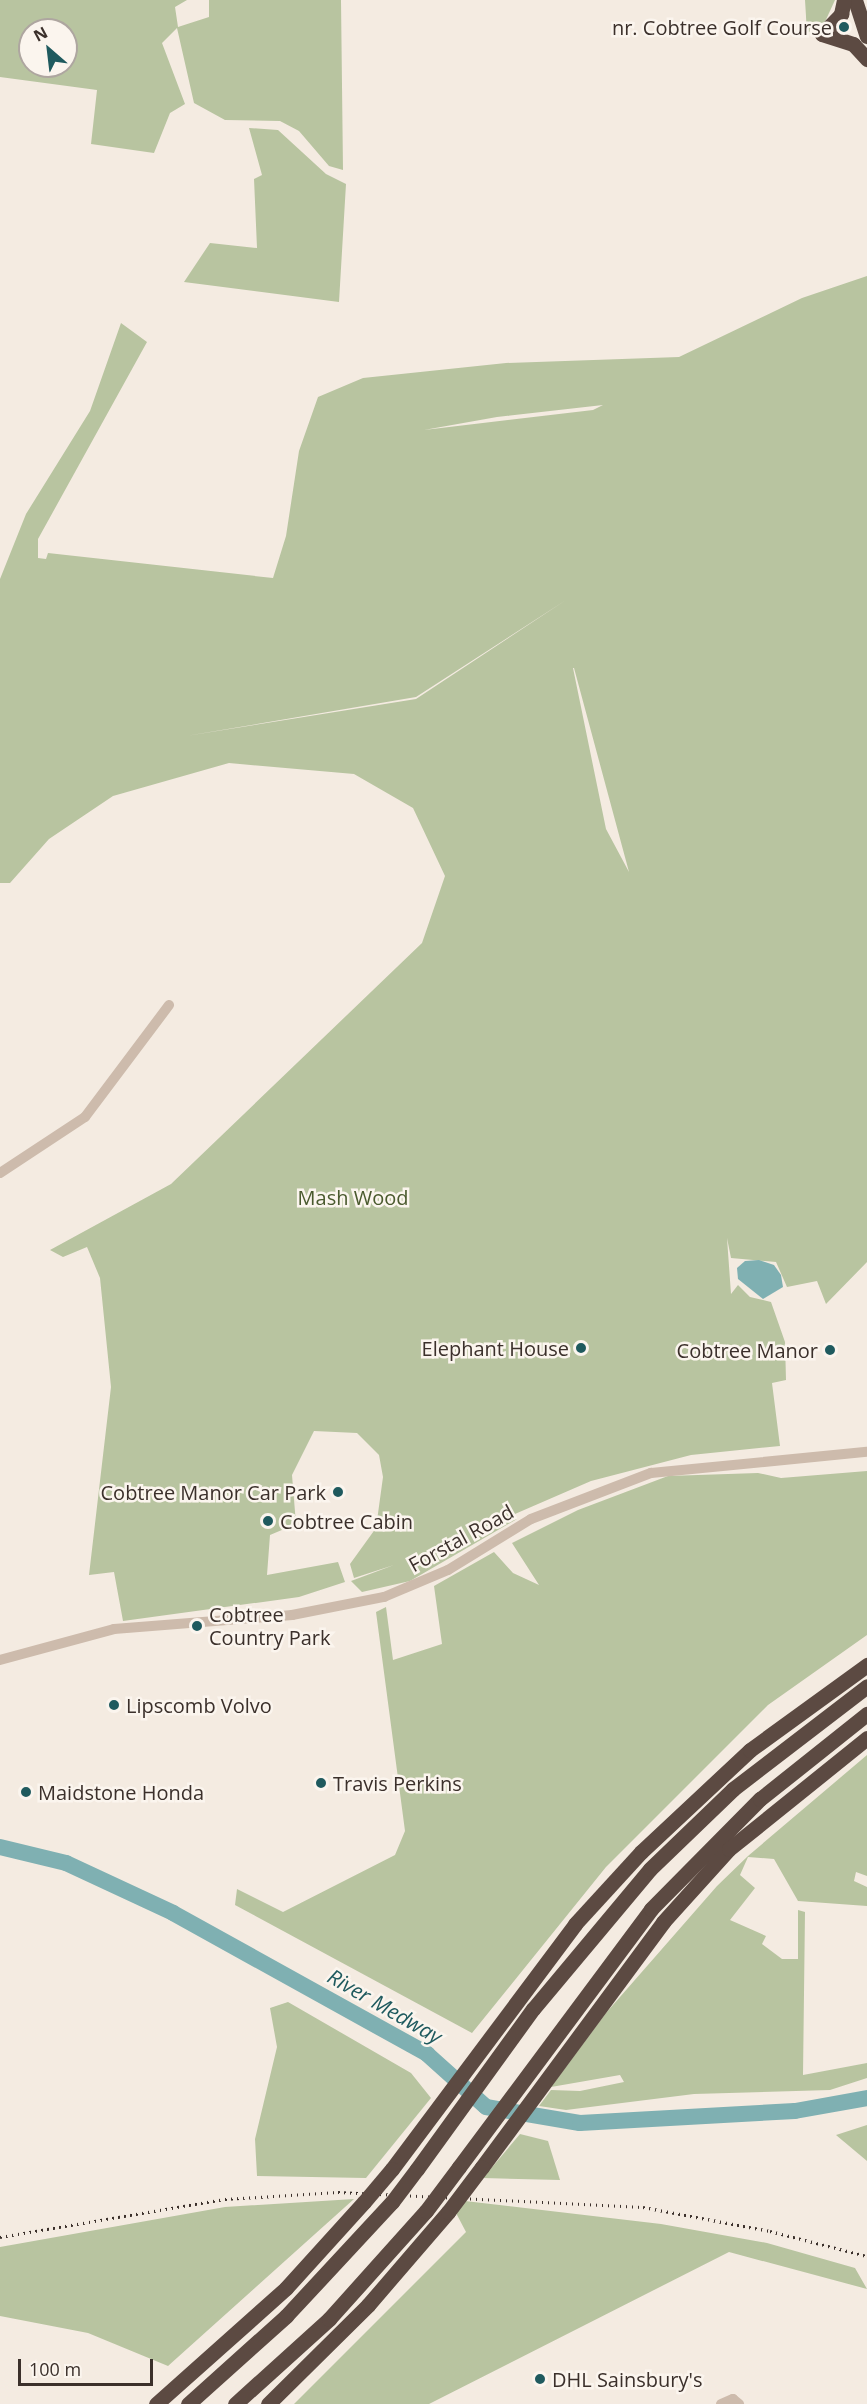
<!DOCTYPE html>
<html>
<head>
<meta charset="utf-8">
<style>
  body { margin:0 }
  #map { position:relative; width:867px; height:2404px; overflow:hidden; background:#f4ebe1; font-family:"Open Sans",sans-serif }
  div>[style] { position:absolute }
  .green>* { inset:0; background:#b8c4a0 }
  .water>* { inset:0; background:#7fb0b2 }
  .river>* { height:16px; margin:-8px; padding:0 8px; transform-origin:8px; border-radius:8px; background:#7fb0b2 }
  .minor>* { height:10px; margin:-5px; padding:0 5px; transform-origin:5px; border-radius:5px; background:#cdbbac }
  .highway>* { height:15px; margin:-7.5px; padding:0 7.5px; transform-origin:7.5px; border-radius:7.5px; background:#5c4a42 }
  .rail>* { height:3px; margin-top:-1.5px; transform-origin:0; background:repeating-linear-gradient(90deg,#3b302b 0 1.5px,transparent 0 6px) }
  .highway-bridge>* { height:15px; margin:-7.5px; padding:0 7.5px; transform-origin:7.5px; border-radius:7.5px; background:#5c4a42 }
  .dots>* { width:16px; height:16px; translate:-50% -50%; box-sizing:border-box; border:3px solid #fbf5ee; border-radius:50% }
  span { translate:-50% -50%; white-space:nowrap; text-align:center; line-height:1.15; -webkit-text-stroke:5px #fbf5ee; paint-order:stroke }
  .poi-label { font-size:20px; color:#3b302b }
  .right { translate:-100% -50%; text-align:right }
  .left { translate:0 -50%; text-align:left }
  .park-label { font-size:20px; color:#4a5a2e }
  .street-label { font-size:20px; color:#3b302b }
  .water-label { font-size:21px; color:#1f5a5e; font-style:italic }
  .north { position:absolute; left:18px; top:18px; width:60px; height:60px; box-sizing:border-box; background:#fbf5ee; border:2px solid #aea6a0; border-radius:50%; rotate:332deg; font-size:16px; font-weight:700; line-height:24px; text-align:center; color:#3b302b }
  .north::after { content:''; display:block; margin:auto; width:21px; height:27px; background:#1f5a5e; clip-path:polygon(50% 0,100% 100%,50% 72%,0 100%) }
  .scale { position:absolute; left:18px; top:2359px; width:135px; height:27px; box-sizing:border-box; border:3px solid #3b302b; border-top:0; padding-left:8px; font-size:18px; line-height:21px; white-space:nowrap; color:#3b302b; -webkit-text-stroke:4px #fbf5ee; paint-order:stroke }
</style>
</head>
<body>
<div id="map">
  <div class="green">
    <div style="clip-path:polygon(evenodd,0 0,187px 0,175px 7px,178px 27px,209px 17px,209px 0,341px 0,343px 170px,329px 166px,299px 131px,280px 121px,225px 120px,194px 103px,177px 28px,162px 43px,185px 104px,170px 113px,154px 153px,91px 144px,97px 90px,0 77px,0 0,30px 30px,66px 30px,66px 66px,30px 66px,30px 30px)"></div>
    <div style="clip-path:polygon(805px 0,835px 0,824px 24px,807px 33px)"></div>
    <div style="clip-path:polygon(249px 128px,278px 130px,326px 174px,346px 184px,339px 302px,184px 282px,210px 243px,257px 248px,254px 179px,262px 175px)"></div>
    <div style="clip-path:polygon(evenodd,867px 276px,867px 1262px,826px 1304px,817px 1281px,787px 1287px,776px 1262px,731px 1258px,727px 1238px,731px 1294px,738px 1285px,750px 1297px,771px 1302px,785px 1342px,786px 1380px,772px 1383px,780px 1446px,691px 1455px,591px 1481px,478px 1530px,517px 1519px,410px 1581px,362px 1592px,351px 1581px,394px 1565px,354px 1578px,350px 1564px,376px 1528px,383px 1477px,379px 1455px,357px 1433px,314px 1431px,292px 1475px,296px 1524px,270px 1535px,267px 1575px,338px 1562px,345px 1582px,299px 1597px,123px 1621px,114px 1572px,89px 1575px,111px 1387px,100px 1278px,87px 1247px,63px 1257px,50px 1250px,171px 1184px,422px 943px,445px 876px,413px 808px,354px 774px,229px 763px,113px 796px,49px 839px,10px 883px,0 883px,0 579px,26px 514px,90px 411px,121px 323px,147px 342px,38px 539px,38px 558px,46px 559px,48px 553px,273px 578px,286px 536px,299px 451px,318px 397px,363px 378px,506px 363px,679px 357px,802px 298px,867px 276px,603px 405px,593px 410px,424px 430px,497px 417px,603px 405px,867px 276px,566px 600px,416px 699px,186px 736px,416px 697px,566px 600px,867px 276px,573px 668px,574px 668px,629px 872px,606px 829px,573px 668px)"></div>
    <div style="clip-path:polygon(867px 1471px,867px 1635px,768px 1705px,606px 1867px,472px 2033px,235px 1905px,237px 1889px,283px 1912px,395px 1855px,405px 1831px,376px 1612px,386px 1607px,393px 1660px,442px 1644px,434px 1586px,494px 1552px,513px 1573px,539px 1585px,512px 1543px,578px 1510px,668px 1476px,758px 1473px,781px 1478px)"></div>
    <div style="clip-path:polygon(867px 1755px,867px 1876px,856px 1872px,854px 1881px,867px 1887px,867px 1906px,798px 1901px,774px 1859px,748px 1857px,740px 1875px,755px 1888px,730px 1920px,766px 1936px,762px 1944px,782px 1959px,798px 1959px,798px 1910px,805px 1912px,803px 2075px,867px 2063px,867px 2078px,830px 2090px,694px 2094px,566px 2110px,539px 2106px,551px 2090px,580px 2091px,624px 2082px,620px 2075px,551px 2087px,606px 2013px,717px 1886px,748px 1856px)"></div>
    <div style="clip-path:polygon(288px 2002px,411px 2073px,431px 2098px,366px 2178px,257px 2176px,255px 2139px,277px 2047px,270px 2008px)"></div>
    <div style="clip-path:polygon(867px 2125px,867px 2161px,836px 2135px)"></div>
    <div style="clip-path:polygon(520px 2134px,548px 2141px,560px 2180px,483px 2178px)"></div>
    <div style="clip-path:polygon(354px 2199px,168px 2366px,88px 2333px,0 2316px,0 2247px,225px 2207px)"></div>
    <div style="clip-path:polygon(465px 2201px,661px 2224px,767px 2243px,855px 2268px,867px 2289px,729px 2252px,429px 2404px,294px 2404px,466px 2232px,456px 2213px)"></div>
  </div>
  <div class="water">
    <div style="clip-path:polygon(759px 1260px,774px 1265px,781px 1275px,783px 1287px,763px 1299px,738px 1279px,737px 1268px,745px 1261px)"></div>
  </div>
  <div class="river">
    <div style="left:0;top:1847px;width:68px;rotate:13.6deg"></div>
    <div style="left:66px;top:1863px;width:118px;rotate:25deg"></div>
    <div style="left:173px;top:1913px;width:291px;rotate:29deg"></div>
    <div style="left:427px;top:2054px;width:79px;rotate:41.9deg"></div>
    <div style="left:486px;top:2107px;width:95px;rotate:9.7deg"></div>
    <div style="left:580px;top:2123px;width:215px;rotate:-3.2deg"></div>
    <div style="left:795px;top:2111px;width:73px;rotate:-10.2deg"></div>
  </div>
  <div class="minor">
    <div style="left:0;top:1173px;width:102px;rotate:-33.4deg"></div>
    <div style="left:85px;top:1117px;width:140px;rotate:-53.1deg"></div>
    <div style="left:0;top:1660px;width:118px;rotate:-15.2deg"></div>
    <div style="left:114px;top:1629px;width:179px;rotate:-4.5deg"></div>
    <div style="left:292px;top:1615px;width:94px;rotate:-11.1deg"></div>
    <div style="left:384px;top:1597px;width:69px;rotate:-22.9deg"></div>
    <div style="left:448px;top:1570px;width:97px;rotate:-31.6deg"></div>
    <div style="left:531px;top:1519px;width:129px;rotate:-21deg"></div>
    <div style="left:651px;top:1473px;width:217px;rotate:-5.6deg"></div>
    <div style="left:721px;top:2404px;width:13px;rotate:-23deg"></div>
    <div style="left:733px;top:2399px;width:8px;rotate:40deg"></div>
  </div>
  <div class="highway">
    <div style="left:855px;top:0;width:38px;rotate:72deg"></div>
    <div style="left:822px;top:34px;width:33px;rotate:18deg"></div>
    <div style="left:853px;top:44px;width:21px;rotate:47deg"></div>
    <div style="left:822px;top:34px;width:28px;rotate:-46deg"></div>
    <div style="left:841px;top:14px;width:14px;rotate:-78deg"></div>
    <div style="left:459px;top:2167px;width:322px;rotate:-53.3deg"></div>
    <div style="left:651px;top:1909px;width:155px;rotate:-45.3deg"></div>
    <div style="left:760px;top:1799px;width:137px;rotate:-38.5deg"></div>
    <div style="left:482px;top:2167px;width:305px;rotate:-53.5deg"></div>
    <div style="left:663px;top:1922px;width:98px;rotate:-47.9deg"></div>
    <div style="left:729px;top:1849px;width:177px;rotate:-38.8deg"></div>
    <div style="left:392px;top:2169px;width:306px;rotate:-53.2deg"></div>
    <div style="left:575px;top:1924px;width:98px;rotate:-47.5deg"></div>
    <div style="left:641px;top:1852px;width:149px;rotate:-43.1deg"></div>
    <div style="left:750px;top:1750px;width:145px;rotate:-36deg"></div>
    <div style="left:417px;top:2169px;width:198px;rotate:-54.1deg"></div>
    <div style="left:533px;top:2009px;width:182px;rotate:-50.1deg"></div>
    <div style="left:650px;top:1869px;width:115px;rotate:-43.9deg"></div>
    <div style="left:733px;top:1789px;width:169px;rotate:-37.5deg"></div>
    <div style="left:156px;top:2404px;width:174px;rotate:-41.7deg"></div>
    <div style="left:286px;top:2288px;width:116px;rotate:-47.8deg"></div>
    <div style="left:188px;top:2404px;width:132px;rotate:-41.9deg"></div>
    <div style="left:286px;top:2316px;width:156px;rotate:-47.1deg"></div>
    <div style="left:235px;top:2404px;width:127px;rotate:-42.1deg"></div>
    <div style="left:329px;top:2319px;width:145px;rotate:-48.1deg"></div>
    <div style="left:268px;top:2404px;width:141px;rotate:-44.7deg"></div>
    <div style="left:368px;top:2305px;width:123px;rotate:-49.3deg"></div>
  </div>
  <div class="rail">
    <div style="left:0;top:2237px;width:228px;rotate:-9.6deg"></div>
    <div style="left:225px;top:2199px;width:113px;rotate:-3.5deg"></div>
    <div style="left:338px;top:2192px;width:305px;rotate:2.8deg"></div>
    <div style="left:643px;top:2207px;width:129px;rotate:10.7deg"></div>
    <div style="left:770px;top:2231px;width:100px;rotate:14.5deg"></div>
  </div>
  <div class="highway-bridge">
    <div style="left:364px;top:2202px;width:43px;rotate:-49.7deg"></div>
    <div style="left:392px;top:2202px;width:41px;rotate:-52.9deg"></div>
    <div style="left:426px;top:2211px;width:55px;rotate:-53.1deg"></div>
    <div style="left:448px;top:2212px;width:56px;rotate:-52.9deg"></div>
  </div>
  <div class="dots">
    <div style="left:844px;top:27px;background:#1f5a5e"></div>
    <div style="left:581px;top:1348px;background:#1f5a5e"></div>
    <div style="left:830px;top:1350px;background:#1f5a5e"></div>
    <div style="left:338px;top:1492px;background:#1f5a5e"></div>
    <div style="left:268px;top:1521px;background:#1f5a5e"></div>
    <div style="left:197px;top:1626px;background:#1f5a5e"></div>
    <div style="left:114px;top:1705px;background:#1f5a5e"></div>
    <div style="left:321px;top:1783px;background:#1f5a5e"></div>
    <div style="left:26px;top:1792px;background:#1f5a5e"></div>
    <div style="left:540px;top:2379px;background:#1f5a5e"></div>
  </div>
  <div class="poi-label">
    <span class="right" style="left:832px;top:27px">nr. Cobtree Golf Course</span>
    <span class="right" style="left:569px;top:1348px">Elephant House</span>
    <span class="right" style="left:818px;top:1350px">Cobtree Manor</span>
    <span class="right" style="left:326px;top:1492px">Cobtree Manor Car Park</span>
    <span class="left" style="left:280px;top:1521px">Cobtree Cabin</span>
    <span class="left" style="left:209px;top:1626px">Cobtree<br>Country Park</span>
    <span class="left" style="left:126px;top:1705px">Lipscomb Volvo</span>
    <span class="left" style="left:333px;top:1783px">Travis Perkins</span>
    <span class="left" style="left:38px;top:1792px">Maidstone Honda</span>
    <span class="left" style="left:552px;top:2379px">DHL Sainsbury's</span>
  </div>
  <div class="park-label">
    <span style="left:353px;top:1197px">Mash Wood</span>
  </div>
  <div class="street-label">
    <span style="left:461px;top:1538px;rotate:-29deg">Forstal Road</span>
  </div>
  <div class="water-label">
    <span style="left:385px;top:2006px;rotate:30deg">River Medway</span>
  </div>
  <div class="north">N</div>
  <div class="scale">100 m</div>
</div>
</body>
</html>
